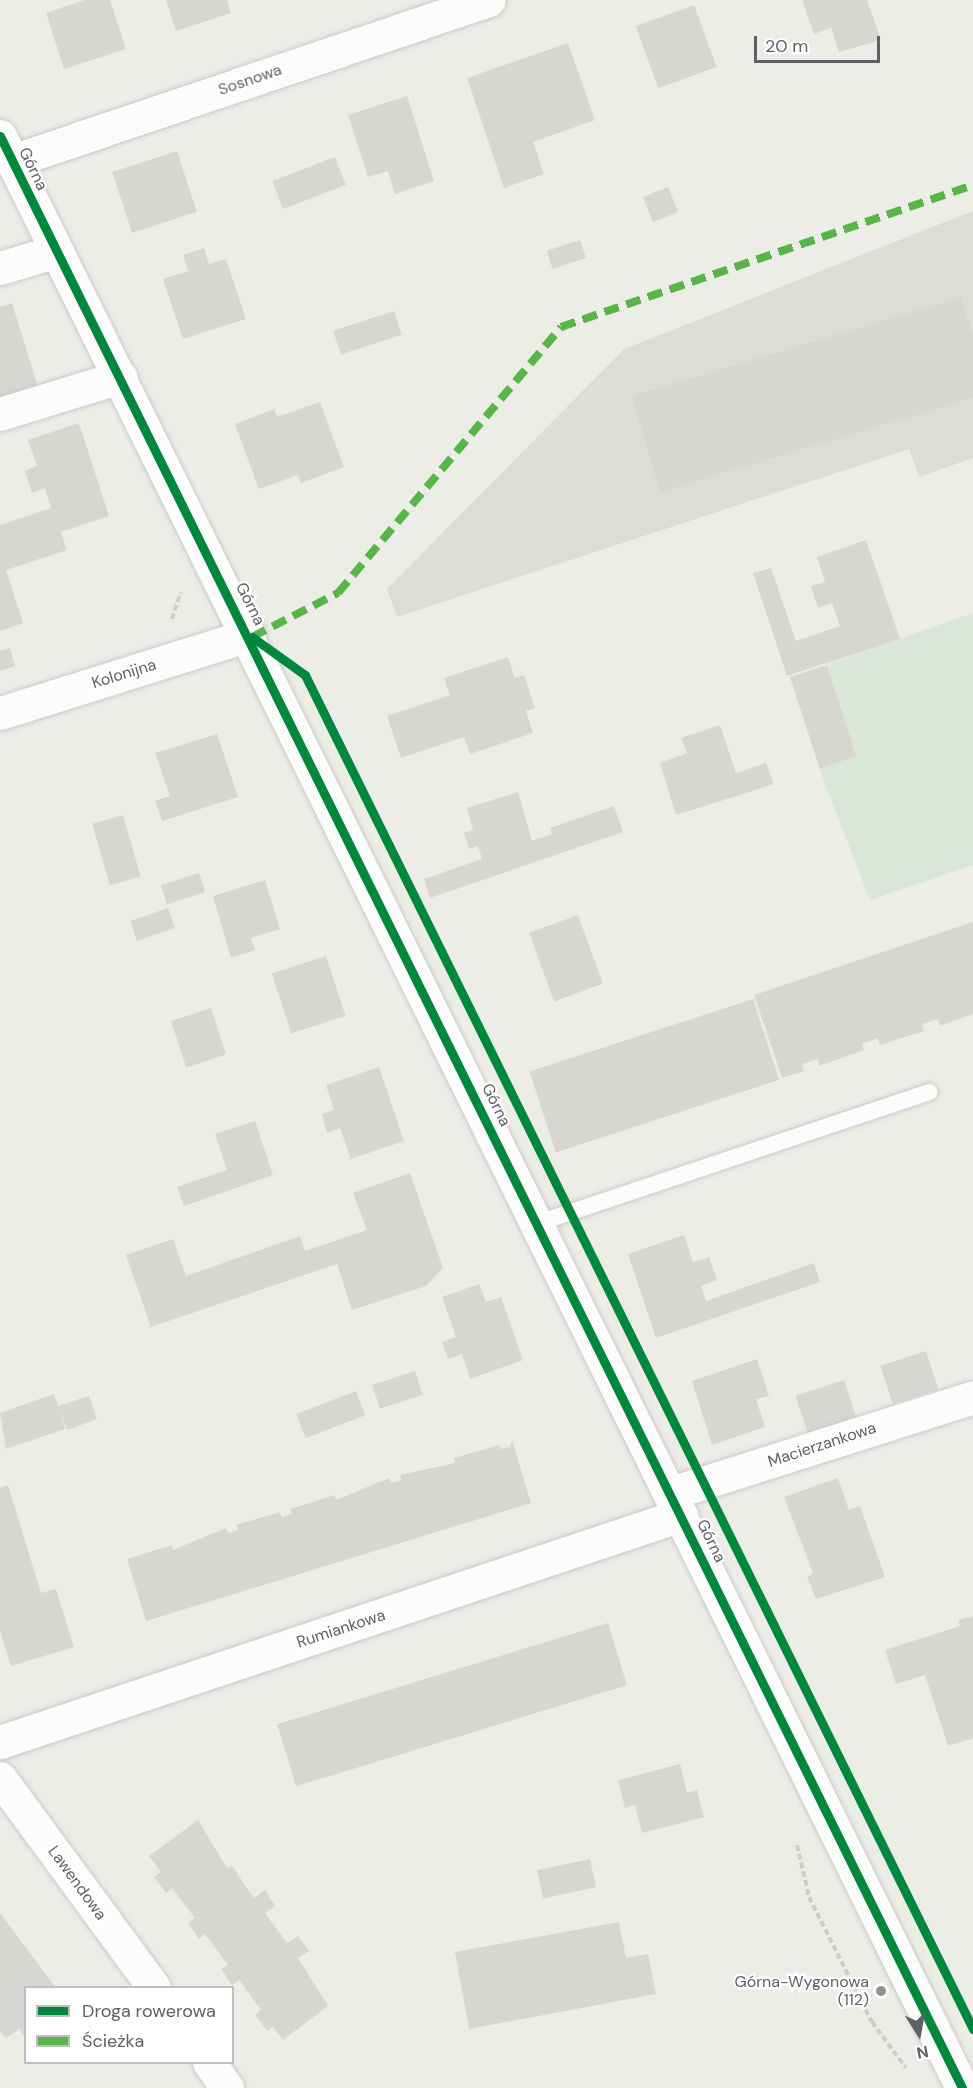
<!DOCTYPE html>
<html>
<head>
<meta charset="utf-8">
<style>
  body { margin:0 }
  #map { position:relative; width:973px; height:2088px; overflow:hidden; background:#edede8; font-family:"DM Sans",sans-serif }
  div>[style] { position:absolute }
  .industrial>* { inset:0; background:#dcdcd9 }
  .green>* { inset:0; background:#d8e7d8 }
  .building>* { inset:0; background:#d7d6d3; transform-origin:0 0 }
  .path>* { height:4px; margin-top:-2px; transform-origin:0; background:repeating-linear-gradient(90deg,#cbcfcd 0 6px,transparent 0 9px) }
  .roads { filter:drop-shadow(0 0 2px #cacbc9) drop-shadow(0 0 2px #cacbc9) }
  .service>* { height:16px; margin:-8px; padding:0 8px; transform-origin:8px; border-radius:8px; background:#fcfcfc }
  .minor>* { height:33px; margin:-16.5px; padding:0 16.5px; transform-origin:16.5px; border-radius:16.5px; background:#fcfcfc }
  .tertiary>* { height:33px; margin:-16.5px; padding:0 16.5px; transform-origin:16.5px; border-radius:16.5px; background:#fcfcfc }
  .quiet>* { height:8px; margin-top:-4px; transform-origin:0; background:repeating-linear-gradient(90deg,#58b548 0 15px,transparent 0 23px) }
  .cycleway>* { height:9px; margin:-4.5px; padding:0 4.5px; transform-origin:4.5px; border-radius:4.5px; background:#00873e }
  .dots>* { width:16px; height:16px; translate:-50% -50%; box-sizing:border-box; border:3px solid #fff; border-radius:50% }
  span { translate:-50% -50%; white-space:nowrap; text-align:center; line-height:1.15; -webkit-text-stroke:4.5px #fff; paint-order:stroke }
  .street-label { font-size:16px; color:#5e6065 }
  .poi-label { font-size:16px; color:#5e6065 }
  .right { translate:-100% -50%; text-align:right }
  .legend { position:absolute; left:24px; top:1986px; width:210px; height:78px; box-sizing:border-box; background:#fff; border:2px solid #bfbfc1; margin:0; padding:8px 10px; list-style:none; font-size:18px; color:#5e6065 }
  .legend li { display:flex; align-items:center; gap:12px; height:30px }
  .legend b { width:30px; border:2px solid #bfbfc1 }
  .north { position:absolute; left:889px; top:2004px; width:60px; height:60px; -webkit-text-stroke:4px #fff; paint-order:stroke; rotate:169deg; font-size:16px; font-weight:700; line-height:24px; text-align:center; color:#5e6065 }
  .north::after { content:''; display:block; margin:auto; width:21px; height:27px; background:#5e6065; clip-path:polygon(50% 0,100% 100%,50% 72%,0 100%) }
  .scale { position:absolute; left:754px; top:36px; width:126px; height:27px; box-sizing:border-box; border:3px solid #5e6065; border-top:0; padding-left:8px; font-size:18px; line-height:21px; white-space:nowrap; color:#5e6065; -webkit-text-stroke:4px #fff; paint-order:stroke }
</style>
</head>
<body>
<div id="map">
  <div class="industrial">
    <div style="clip-path:polygon(973px 211px,973px 458px,919px 477px,909px 449px,397px 617px,387px 589px,624px 349px)"></div>
  </div>
  <div class="green">
    <div style="clip-path:polygon(973px 613px,973px 865px,870px 900px,819px 768px,857px 756px,827px 664px)"></div>
  </div>
  <div class="building">
    <div style="clip-path:polygon(84px 0,110px 0,126px 49px,64px 69px,46px 13px)"></div>
    <div style="clip-path:polygon(166px 0,227px 0,231px 13px,176px 31px)"></div>
    <div style="clip-path:polygon(802px 0,867px 0,881px 40px,839px 52px,831px 28px,814px 34px)"></div>
    <div style="left:694px;top:5px;width:66px;height:62px;rotate:70deg"></div>
    <div style="clip-path:polygon(568px 43px,595px 120px,533px 142px,544px 174px,504px 188px,467px 78px)"></div>
    <div style="clip-path:polygon(407px 96px,434px 181px,395px 194px,388px 171px,368px 177px,348px 115px)"></div>
    <div style="left:177px;top:151px;width:64px;height:68px;rotate:72deg"></div>
    <div style="left:335px;top:157px;width:30px;height:67px;rotate:69deg"></div>
    <div style="left:668px;top:187px;width:27px;height:27px;rotate:68deg"></div>
    <div style="left:580px;top:240px;width:19px;height:35px;rotate:72deg"></div>
    <div style="clip-path:polygon(204px 248px,209px 264px,226px 259px,246px 319px,183px 339px,163px 279px,188px 271px,183px 255px)"></div>
    <div style="clip-path:polygon(961px 297px,973px 336px,973px 398px,660px 492px,632px 396px)"></div>
    <div style="clip-path:polygon(12px 303px,39px 390px,0 403px,0 307px)"></div>
    <div style="left:394px;top:311px;width:25px;height:64px;rotate:72deg"></div>
    <div style="clip-path:polygon(320px 402px,344px 467px,301px 483px,298px 475px,259px 489px,235px 424px,274px 409px,277px 417px)"></div>
    <div style="clip-path:polygon(79px 423px,109px 516px,61px 532px,67px 550px,6px 570px,23px 623px,0 631px,0 525px,51px 508px,45px 488px,32px 493px,25px 471px,37px 466px,28px 440px)"></div>
    <div style="clip-path:polygon(866px 540px,900px 639px,787px 676px,753px 573px,771px 568px,796px 641px,840px 626px,832px 603px,818px 608px,811px 586px,825px 582px,817px 557px)"></div>
    <div style="clip-path:polygon(10px 648px,15px 666px,0 671px,0 651px)"></div>
    <div style="clip-path:polygon(508px 657px,515px 678px,524px 675px,535px 708px,526px 711px,533px 733px,470px 754px,464px 737px,401px 758px,387px 716px,450px 695px,444px 678px)"></div>
    <div style="left:827px;top:665px;width:96px;height:39px;rotate:72deg"></div>
    <div style="clip-path:polygon(720px 725px,736px 773px,766px 763px,774px 784px,676px 815px,660px 763px,687px 753px,681px 738px)"></div>
    <div style="clip-path:polygon(217px 734px,238px 797px,162px 821px,155px 801px,170px 796px,155px 753px)"></div>
    <div style="clip-path:polygon(518px 792px,532px 841px,552px 834px,550px 828px,614px 806px,623px 832px,430px 898px,424px 879px,482px 859px,478px 846px,469px 849px,464px 833px,473px 830px,467px 808px)"></div>
    <div style="left:123px;top:815px;width:64px;height:32px;rotate:74deg"></div>
    <div style="left:199px;top:873px;width:20px;height:40px;rotate:72deg"></div>
    <div style="clip-path:polygon(265px 880px,280px 929px,251px 938px,255px 950px,231px 958px,213px 896px)"></div>
    <div style="left:168px;top:908px;width:21px;height:40px;rotate:71deg"></div>
    <div style="left:578px;top:915px;width:73px;height:52px;rotate:70deg"></div>
    <div style="clip-path:polygon(973px 922px,973px 1014px,940px 1026px,938px 1019px,922px 1024px,924px 1031px,880px 1045px,878px 1038px,862px 1044px,864px 1050px,819px 1066px,818px 1059px,802px 1064px,804px 1071px,782px 1078px,754px 995px)"></div>
    <div style="left:326px;top:956px;width:63px;height:57px;rotate:72deg"></div>
    <div style="left:753px;top:999px;width:85px;height:235px;rotate:72deg"></div>
    <div style="left:211px;top:1008px;width:49px;height:42px;rotate:72deg"></div>
    <div style="clip-path:polygon(379px 1067px,404px 1141px,351px 1159px,340px 1128px,327px 1133px,322px 1114px,334px 1110px,326px 1085px)"></div>
    <div style="clip-path:polygon(255px 1121px,273px 1175px,184px 1206px,177px 1187px,227px 1170px,215px 1134px)"></div>
    <div style="clip-path:polygon(410px 1173px,443px 1268px,426px 1286px,352px 1310px,337px 1264px,151px 1327px,126px 1255px,173px 1239px,186px 1276px,300px 1236px,305px 1251px,367px 1230px,353px 1193px)"></div>
    <div style="clip-path:polygon(684px 1235px,693px 1262px,709px 1257px,717px 1280px,701px 1286px,706px 1301px,814px 1263px,820px 1282px,656px 1338px,628px 1254px)"></div>
    <div style="clip-path:polygon(479px 1284px,486px 1302px,501px 1297px,523px 1360px,470px 1379px,462px 1354px,448px 1359px,442px 1342px,456px 1337px,442px 1297px)"></div>
    <div style="left:926px;top:1351px;width:40px;height:48px;rotate:72deg"></div>
    <div style="clip-path:polygon(757px 1359px,769px 1396px,756px 1399px,765px 1427px,712px 1445px,692px 1381px)"></div>
    <div style="left:415px;top:1371px;width:25px;height:45px;rotate:72deg"></div>
    <div style="left:844px;top:1380px;width:39px;height:51px;rotate:72deg"></div>
    <div style="left:356px;top:1391px;width:26px;height:64px;rotate:69deg"></div>
    <div style="clip-path:polygon(54px 1394px,58px 1406px,89px 1396px,97px 1419px,67px 1430px,60px 1409px,65px 1429px,6px 1449px,0 1413px)"></div>
    <div style="clip-path:polygon(512px 1440px,531px 1503px,146px 1621px,127px 1559px,172px 1545px,173px 1550px,226px 1528px,228px 1533px,238px 1530px,236px 1525px,280px 1512px,282px 1517px,292px 1513px,290px 1509px,335px 1495px,336px 1500px,389px 1478px,391px 1483px,401px 1480px,400px 1475px,455px 1463px,454px 1458px,499px 1445px,500px 1449px,510px 1447px)"></div>
    <div style="clip-path:polygon(838px 1478px,849px 1510px,860px 1506px,885px 1577px,816px 1599px,807px 1577px,813px 1573px,784px 1497px)"></div>
    <div style="clip-path:polygon(8px 1485px,41px 1593px,56px 1589px,74px 1647px,11px 1666px,0 1631px,0 1488px)"></div>
    <div style="clip-path:polygon(973px 1616px,973px 1738px,948px 1746px,925px 1675px,896px 1684px,885px 1650px,960px 1626px,958px 1620px)"></div>
    <div style="left:608px;top:1623px;width:65px;height:346px;rotate:73deg"></div>
    <div style="clip-path:polygon(680px 1764px,687px 1793px,697px 1790px,704px 1817px,642px 1833px,635px 1805px,625px 1808px,618px 1780px)"></div>
    <div style="clip-path:polygon(198px 1820px,227px 1868px,232px 1866px,254px 1898px,265px 1890px,275px 1906px,265px 1913px,287px 1943px,298px 1936px,309px 1951px,298px 1958px,328px 2006px,283px 2040px,273px 2027px,267px 2031px,255px 2015px,261px 2010px,239px 1980px,232px 1985px,221px 1969px,228px 1965px,205px 1934px,199px 1939px,188px 1923px,195px 1918px,172px 1888px,166px 1893px,154px 1877px,161px 1872px,149px 1856px)"></div>
    <div style="left:590px;top:1859px;width:29px;height:54px;rotate:78deg"></div>
    <div style="clip-path:polygon(0 1913px,56px 1988px,26px 1988px,26px 2039px,19px 2029px,6px 2038px,0 2031px)"></div>
    <div style="clip-path:polygon(619px 1922px,626px 1958px,648px 1954px,656px 1994px,469px 2029px,455px 1952px)"></div>
  </div>
  <div class="path">
    <div style="left:172px;top:619px;width:28px;rotate:-72deg"></div>
    <div style="left:797px;top:1845px;width:53px;rotate:77deg"></div>
    <div style="left:809px;top:1897px;width:140px;rotate:63.3deg"></div>
    <div style="left:872px;top:2022px;width:57px;rotate:53.5deg"></div>
  </div>
  <div class="roads">
    <div class="service">
      <div style="left:538px;top:1223px;width:413px;rotate:-18.5deg"></div>
    </div>
    <div class="minor">
      <div style="left:12px;top:161px;width:503px;rotate:-18.65deg"></div>
      <div style="left:0;top:268px;width:59px;rotate:-16.6deg"></div>
      <div style="left:0;top:414px;width:126px;rotate:-17.1deg"></div>
      <div style="left:0;top:713px;width:261px;rotate:-17.4deg"></div>
      <div style="left:671px;top:1493px;width:317px;rotate:-17.6deg"></div>
      <div style="left:0;top:1742px;width:718px;rotate:-18.43deg"></div>
      <div style="left:0;top:1778px;width:260px;rotate:53.7deg"></div>
      <div style="left:209px;top:2062px;width:32px;rotate:55deg"></div>
    </div>
    <div class="tertiary">
      <div style="left:0;top:136px;width:2176px;rotate:63.76deg"></div>
    </div>
  </div>
  <div class="quiet">
    <div style="left:252px;top:637px;width:97px;rotate:-27.1deg"></div>
    <div style="left:338px;top:593px;width:347px;rotate:-50deg"></div>
    <div style="left:561px;top:327px;width:436px;rotate:-19deg"></div>
  </div>
  <div class="cycleway">
    <div style="left:0;top:136px;width:2176px;rotate:63.76deg"></div>
    <div style="left:252px;top:637px;width:65px;rotate:35.6deg"></div>
    <div style="left:305px;top:675px;width:1510px;rotate:63.74deg"></div>
  </div>
  <div class="dots">
    <div style="left:881px;top:1991px;background:#909193"></div>
  </div>
  <div class="street-label">
    <span style="left:250px;top:80px;rotate:-19deg">Sosnowa</span>
    <span style="left:33px;top:169px;rotate:64deg">Górna</span>
    <span style="left:250px;top:604px;rotate:63deg">Górna</span>
    <span style="left:124px;top:674px;rotate:-17deg">Kolonijna</span>
    <span style="left:496px;top:1105px;rotate:64deg">Górna</span>
    <span style="left:822px;top:1445px;rotate:-18deg">Macierzankowa</span>
    <span style="left:711px;top:1541px;rotate:64deg">Górna</span>
    <span style="left:341px;top:1629px;rotate:-18deg">Rumiankowa</span>
    <span style="left:77px;top:1883px;rotate:54deg">Lawendowa</span>
  </div>
  <div class="poi-label">
    <span class="right" style="left:869px;top:1991px">Górna-Wygonowa<br>(112)</span>
  </div>
  <ul class="legend">
  <li><b style="height:8px;background:#00873e"></b>Droga rowerowa</li>
  <li><b style="height:8px;background:#58b548"></b>Ścieżka</li>
  </ul>
  <div class="north">N</div>
  <div class="scale">20 m</div>
</div>
</body>
</html>
